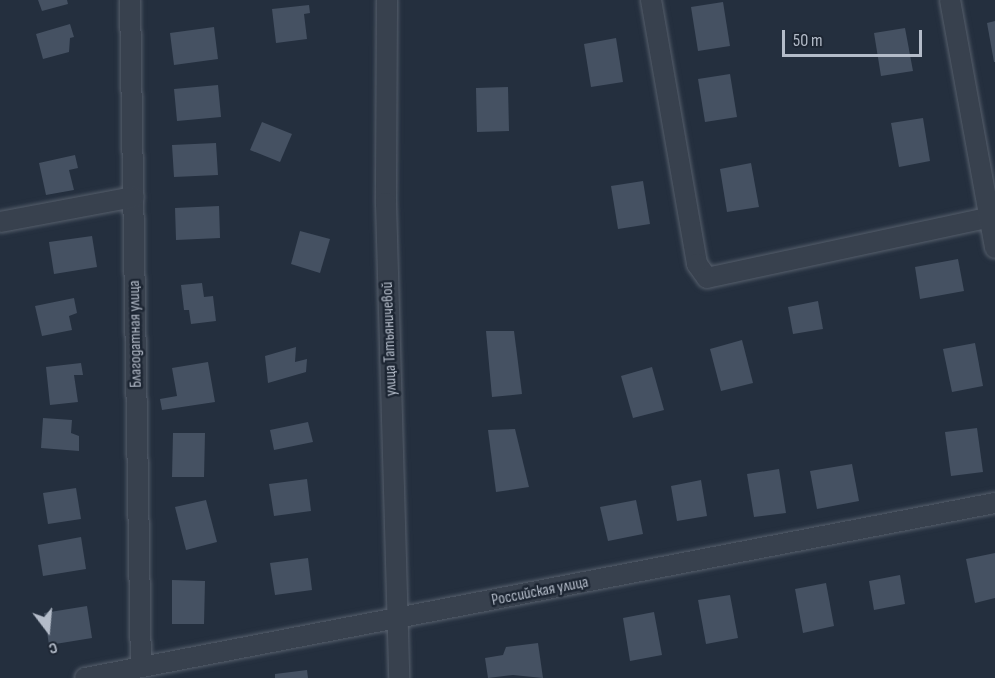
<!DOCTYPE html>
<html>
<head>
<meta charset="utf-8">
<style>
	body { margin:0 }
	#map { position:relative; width:995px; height:678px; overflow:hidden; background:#242f3e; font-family:"Sofia Sans Condensed",sans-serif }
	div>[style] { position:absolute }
	.building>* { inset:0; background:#455162 }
	.roads { filter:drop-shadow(0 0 2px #565f6c) drop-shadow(0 0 2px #565f6c) }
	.minor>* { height:20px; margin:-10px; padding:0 10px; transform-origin:10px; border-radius:10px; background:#38414e }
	span { translate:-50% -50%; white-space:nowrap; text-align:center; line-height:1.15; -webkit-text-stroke:5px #1d2633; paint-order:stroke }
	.street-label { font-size:16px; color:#b4bcc9 }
	.north { position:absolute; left:18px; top:600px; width:60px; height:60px; -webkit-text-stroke:4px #1d2633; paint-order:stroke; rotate:164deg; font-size:16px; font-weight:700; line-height:24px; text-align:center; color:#b4bcc9 }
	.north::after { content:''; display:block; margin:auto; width:21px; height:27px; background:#b4bcc9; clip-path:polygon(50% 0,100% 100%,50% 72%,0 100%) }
	.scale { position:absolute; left:782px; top:30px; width:140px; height:27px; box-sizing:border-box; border:3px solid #b4bcc9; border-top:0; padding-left:8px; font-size:18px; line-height:21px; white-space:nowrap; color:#b4bcc9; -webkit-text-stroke:4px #1d2633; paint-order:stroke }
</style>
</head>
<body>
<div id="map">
	<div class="building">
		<div style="clip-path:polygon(38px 0,67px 0,68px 4px,42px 11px)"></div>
		<div style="clip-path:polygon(723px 2px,730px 46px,698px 51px,691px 7px)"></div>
		<div style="clip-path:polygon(309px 5px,310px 13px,304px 14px,307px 39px,276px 43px,272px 9px)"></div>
		<div style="clip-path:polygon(995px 21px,995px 62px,994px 62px,987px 23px)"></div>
		<div style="clip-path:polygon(70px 24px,74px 37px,70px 38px,69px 52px,43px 59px,36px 34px)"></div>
		<div style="clip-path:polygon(214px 27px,218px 59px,174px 65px,170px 33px)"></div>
		<div style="clip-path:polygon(905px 28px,913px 71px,881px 76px,874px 33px)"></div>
		<div style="clip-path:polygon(616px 38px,623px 82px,591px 87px,584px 44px)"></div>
		<div style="clip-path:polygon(730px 74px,737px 117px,705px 122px,698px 79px)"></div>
		<div style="clip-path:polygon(218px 85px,221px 117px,177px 121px,174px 89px)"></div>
		<div style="clip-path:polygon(508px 87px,509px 131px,477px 132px,476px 88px)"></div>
		<div style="clip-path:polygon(923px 118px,930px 161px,899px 167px,891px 123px)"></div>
		<div style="clip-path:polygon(262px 122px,292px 134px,280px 162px,250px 150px)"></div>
		<div style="clip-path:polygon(216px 143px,218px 175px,174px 177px,172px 145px)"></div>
		<div style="clip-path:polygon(75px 155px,78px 168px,69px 170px,74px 190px,46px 195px,39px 163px)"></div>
		<div style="clip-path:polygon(751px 163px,759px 207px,727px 212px,720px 169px)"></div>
		<div style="clip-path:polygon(643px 181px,650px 224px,618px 229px,611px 186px)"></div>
		<div style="clip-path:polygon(219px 206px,220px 238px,176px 240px,175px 208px)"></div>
		<div style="clip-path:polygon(300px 231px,330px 239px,320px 273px,291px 264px)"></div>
		<div style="clip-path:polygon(92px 236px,97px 267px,54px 274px,49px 242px)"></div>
		<div style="clip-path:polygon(958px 259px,964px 291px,920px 299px,915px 267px)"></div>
		<div style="clip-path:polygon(202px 283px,204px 297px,213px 296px,216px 321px,191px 324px,189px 310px,184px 310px,181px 285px)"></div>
		<div style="clip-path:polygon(74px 298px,77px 313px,69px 316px,72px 330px,42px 336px,35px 306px)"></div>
		<div style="clip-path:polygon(818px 301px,823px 329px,793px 334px,788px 307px)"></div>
		<div style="clip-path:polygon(486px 331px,514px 331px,522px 394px,492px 397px)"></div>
		<div style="clip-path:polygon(742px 340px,753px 383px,721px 391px,710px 349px)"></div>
		<div style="clip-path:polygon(975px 343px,983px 386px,952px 392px,943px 349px)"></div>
		<div style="clip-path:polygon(296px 347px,295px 362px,307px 359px,306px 372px,268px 383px,265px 356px)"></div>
		<div style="clip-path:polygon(208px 362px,215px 402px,162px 410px,160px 399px,177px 396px,172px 368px)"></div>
		<div style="clip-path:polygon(81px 363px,83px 375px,74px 375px,78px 402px,50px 405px,46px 367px)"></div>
		<div style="clip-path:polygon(652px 367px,664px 410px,633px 418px,621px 376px)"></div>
		<div style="clip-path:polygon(43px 418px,72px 420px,71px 433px,79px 436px,79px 451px,41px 448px)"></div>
		<div style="clip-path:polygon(308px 422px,313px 442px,274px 450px,270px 430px)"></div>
		<div style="clip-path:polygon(977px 428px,983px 472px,951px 476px,945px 432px)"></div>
		<div style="clip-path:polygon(515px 429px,529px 487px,496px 492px,488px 430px)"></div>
		<div style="clip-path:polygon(173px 433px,205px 433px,204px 477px,172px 477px)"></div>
		<div style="clip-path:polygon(852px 464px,859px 501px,817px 509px,810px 471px)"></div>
		<div style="clip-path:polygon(779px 469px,786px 513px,754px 517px,747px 474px)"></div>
		<div style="clip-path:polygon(307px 479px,311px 511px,274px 516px,269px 484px)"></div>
		<div style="clip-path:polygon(701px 480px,707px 516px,677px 521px,671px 486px)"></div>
		<div style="clip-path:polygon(76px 488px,81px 519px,48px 524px,43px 493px)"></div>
		<div style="clip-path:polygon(206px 500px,217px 542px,186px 550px,175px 507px)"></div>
		<div style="clip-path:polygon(636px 500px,643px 534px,608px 541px,600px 507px)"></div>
		<div style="clip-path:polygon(81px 537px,86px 569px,43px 576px,38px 545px)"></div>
		<div style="clip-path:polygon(995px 553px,995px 598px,975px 603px,966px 559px)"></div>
		<div style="clip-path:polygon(308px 558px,312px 590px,275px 595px,270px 563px)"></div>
		<div style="clip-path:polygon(900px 575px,905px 604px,874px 610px,869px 581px)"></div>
		<div style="clip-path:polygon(172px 580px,205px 581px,204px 624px,172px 624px)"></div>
		<div style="clip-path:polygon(826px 583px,834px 626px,803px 633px,795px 589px)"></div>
		<div style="clip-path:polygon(730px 595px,738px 638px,706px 644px,698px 600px)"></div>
		<div style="clip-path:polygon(87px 606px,92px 638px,49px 645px,44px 613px)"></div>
		<div style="clip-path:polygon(654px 612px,662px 655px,630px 661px,623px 618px)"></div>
		<div style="clip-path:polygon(538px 643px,543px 678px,513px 675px,488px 678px,485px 658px,503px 655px,506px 647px)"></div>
		<div style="clip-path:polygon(307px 670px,308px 678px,275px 678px,275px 674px)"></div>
	</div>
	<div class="roads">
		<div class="minor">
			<div style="left:130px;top:0;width:667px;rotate:89.06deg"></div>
			<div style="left:387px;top:0;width:203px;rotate:90.3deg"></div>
			<div style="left:386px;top:203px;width:475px;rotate:88.4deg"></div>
			<div style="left:651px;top:0;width:268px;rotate:80.1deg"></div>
			<div style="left:697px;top:264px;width:17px;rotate:54deg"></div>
			<div style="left:707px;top:278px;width:295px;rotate:-12.1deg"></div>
			<div style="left:950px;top:0;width:252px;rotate:79.7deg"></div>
			<div style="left:0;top:222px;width:136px;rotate:-10.6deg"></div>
			<div style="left:85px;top:678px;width:927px;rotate:-10.89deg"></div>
		</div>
	</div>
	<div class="street-label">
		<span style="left:136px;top:334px;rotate:-91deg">Благодатная улица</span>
		<span style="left:390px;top:339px;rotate:-92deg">улица Татьяничевой</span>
		<span style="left:540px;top:592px;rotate:-11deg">Российская улица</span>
	</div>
	<div class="north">С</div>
	<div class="scale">50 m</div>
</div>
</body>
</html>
